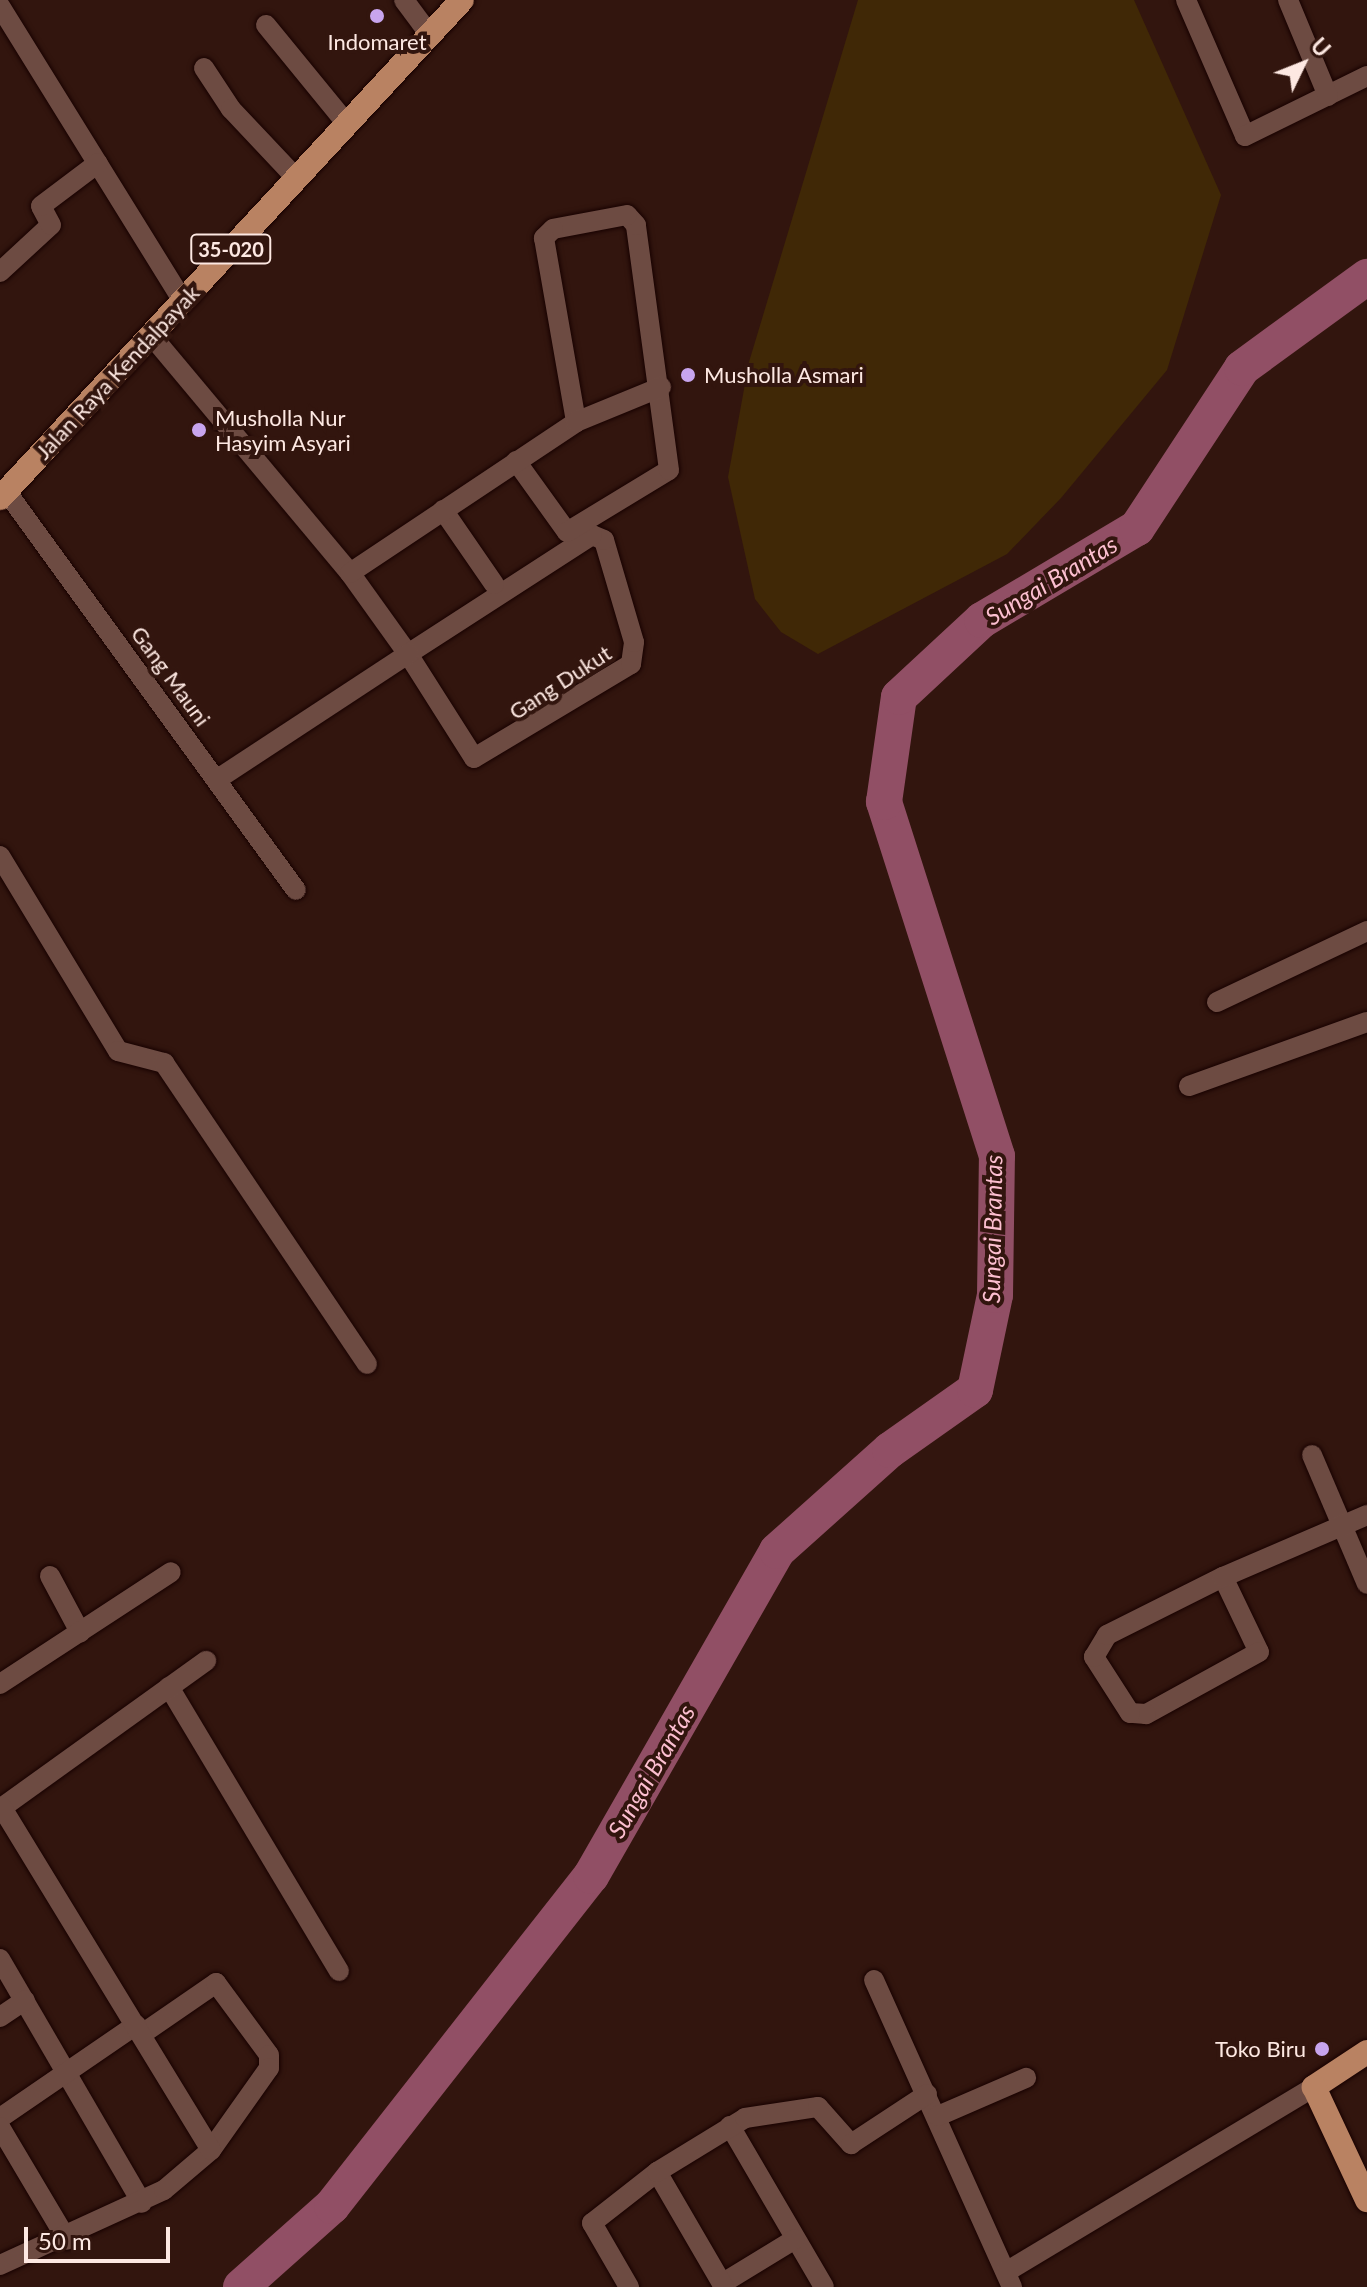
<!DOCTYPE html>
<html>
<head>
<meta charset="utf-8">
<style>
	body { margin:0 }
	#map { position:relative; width:1367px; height:2287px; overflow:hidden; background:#32150e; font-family:Lato,sans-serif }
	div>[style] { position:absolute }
	.green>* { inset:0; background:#402806 }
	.river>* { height:36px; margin:-18px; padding:0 18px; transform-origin:18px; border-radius:18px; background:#914f65 }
	.roads { filter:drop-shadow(0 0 2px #180200) drop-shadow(0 0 2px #180200) }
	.minor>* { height:20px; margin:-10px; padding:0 10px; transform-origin:10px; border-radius:10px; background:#6d4b42 }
	.major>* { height:24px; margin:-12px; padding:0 12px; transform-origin:12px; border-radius:12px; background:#b98262 }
	.dots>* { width:22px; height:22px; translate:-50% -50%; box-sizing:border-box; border:4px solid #32150e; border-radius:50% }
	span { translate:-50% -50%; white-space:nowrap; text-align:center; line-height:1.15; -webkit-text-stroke:8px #32150e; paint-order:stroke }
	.shield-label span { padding:2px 6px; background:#32150e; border:2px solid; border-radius:6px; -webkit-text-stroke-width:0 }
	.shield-label { font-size:20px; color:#fde8e2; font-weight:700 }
	.poi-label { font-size:22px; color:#fde8e2 }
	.left { translate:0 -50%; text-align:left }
	.right { translate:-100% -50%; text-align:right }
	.street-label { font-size:22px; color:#fde8e2 }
	.water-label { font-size:24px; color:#fcbfd0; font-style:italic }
	.north { position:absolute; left:1263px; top:24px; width:80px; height:80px; -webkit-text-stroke:6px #32150e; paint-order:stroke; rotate:47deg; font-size:22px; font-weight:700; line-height:32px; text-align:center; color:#fde8e2 }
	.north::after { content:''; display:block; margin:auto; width:28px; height:36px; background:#fde8e2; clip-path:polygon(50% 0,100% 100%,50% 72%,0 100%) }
	.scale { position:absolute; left:24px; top:2227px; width:146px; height:36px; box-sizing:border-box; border:4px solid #fde8e2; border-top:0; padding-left:10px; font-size:24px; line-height:28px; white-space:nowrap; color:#fde8e2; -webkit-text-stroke:6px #32150e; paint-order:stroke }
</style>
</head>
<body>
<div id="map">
	<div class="green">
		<div style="clip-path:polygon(858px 0,1134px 0,1221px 195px,1167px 370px,1061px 498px,1007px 554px,818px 654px,781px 632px,755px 599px,728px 477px,749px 362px)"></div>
	</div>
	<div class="river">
		<div style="left:241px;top:2287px;width:122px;rotate:-41.7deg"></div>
		<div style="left:332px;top:2206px;width:420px;rotate:-51.9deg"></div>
		<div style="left:591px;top:1876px;width:374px;rotate:-60.2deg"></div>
		<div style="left:777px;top:1551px;width:152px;rotate:-41.8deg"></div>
		<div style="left:890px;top:1450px;width:104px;rotate:-35.2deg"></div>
		<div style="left:975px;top:1390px;width:97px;rotate:-78.1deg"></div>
		<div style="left:995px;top:1295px;width:139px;rotate:-89.2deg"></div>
		<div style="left:997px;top:1156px;width:372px;rotate:-107.7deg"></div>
		<div style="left:884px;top:802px;width:106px;rotate:-81.9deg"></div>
		<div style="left:899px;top:697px;width:113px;rotate:-42.9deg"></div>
		<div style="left:982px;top:620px;width:180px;rotate:-30.7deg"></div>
		<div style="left:1137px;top:528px;width:191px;rotate:-56.7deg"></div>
		<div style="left:1242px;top:368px;width:155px;rotate:-36.1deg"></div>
	</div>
	<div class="roads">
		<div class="minor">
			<div style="left:404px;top:0;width:44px;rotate:53.4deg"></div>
			<div style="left:1186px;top:0;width:148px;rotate:66.5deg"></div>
			<div style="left:1245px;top:136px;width:136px;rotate:-26.2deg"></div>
			<div style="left:1288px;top:0;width:104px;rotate:67.4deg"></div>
			<div style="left:0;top:6px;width:347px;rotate:58.2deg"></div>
			<div style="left:266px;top:25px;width:128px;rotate:50.7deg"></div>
			<div style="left:204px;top:68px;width:49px;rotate:56.6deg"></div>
			<div style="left:231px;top:109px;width:95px;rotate:46.7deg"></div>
			<div style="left:0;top:272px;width:69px;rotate:-42.7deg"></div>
			<div style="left:51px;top:225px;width:21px;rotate:-118deg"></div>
			<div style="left:41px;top:206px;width:71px;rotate:-37deg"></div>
			<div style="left:151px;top:335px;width:310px;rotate:50.1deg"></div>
			<div style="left:350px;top:573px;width:100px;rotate:54.4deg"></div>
			<div style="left:408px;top:654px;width:123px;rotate:57.6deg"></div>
			<div style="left:474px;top:758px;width:183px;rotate:-30.9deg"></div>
			<div style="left:631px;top:664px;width:22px;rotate:-82deg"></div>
			<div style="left:634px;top:642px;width:106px;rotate:-106.4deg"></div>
			<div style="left:604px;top:540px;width:13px;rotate:-157deg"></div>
			<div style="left:592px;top:535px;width:219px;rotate:147.1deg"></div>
			<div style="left:408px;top:654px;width:227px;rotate:146.7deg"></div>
			<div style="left:516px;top:461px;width:87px;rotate:54.3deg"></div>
			<div style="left:567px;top:532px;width:119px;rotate:-31.3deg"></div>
			<div style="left:669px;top:470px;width:247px;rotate:-97.7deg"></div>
			<div style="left:636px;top:225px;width:13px;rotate:-132deg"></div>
			<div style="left:627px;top:215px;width:75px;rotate:169.3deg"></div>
			<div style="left:553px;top:229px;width:13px;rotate:135deg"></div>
			<div style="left:544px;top:238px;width:187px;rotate:80.1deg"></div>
			<div style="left:6px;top:491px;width:493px;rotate:54deg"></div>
			<div style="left:443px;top:510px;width:90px;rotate:55.4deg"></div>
			<div style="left:350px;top:573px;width:272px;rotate:-33.7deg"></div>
			<div style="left:576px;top:422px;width:92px;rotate:-22.4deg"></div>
			<div style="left:0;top:856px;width:228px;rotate:58.8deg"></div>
			<div style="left:118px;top:1051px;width:48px;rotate:14.6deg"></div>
			<div style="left:164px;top:1063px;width:363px;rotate:56deg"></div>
			<div style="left:1217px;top:1002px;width:166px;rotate:-25.3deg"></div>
			<div style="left:1189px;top:1086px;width:189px;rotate:-19.8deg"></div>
			<div style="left:1312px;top:1455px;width:140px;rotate:66.9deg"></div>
			<div style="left:50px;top:1576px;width:64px;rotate:61.8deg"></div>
			<div style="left:1223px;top:1577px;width:83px;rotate:64.4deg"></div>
			<div style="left:1259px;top:1652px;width:129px;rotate:151.2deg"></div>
			<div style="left:1146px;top:1714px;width:16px;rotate:-176deg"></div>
			<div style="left:1130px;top:1713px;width:67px;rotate:-122.7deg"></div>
			<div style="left:1094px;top:1657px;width:26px;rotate:-59deg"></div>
			<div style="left:1107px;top:1635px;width:130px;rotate:-26.6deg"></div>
			<div style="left:1223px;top:1577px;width:157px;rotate:-23.3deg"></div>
			<div style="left:0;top:1684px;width:204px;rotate:-33.2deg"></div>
			<div style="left:169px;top:1687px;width:331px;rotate:59.1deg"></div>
			<div style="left:0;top:1809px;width:254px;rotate:-35.7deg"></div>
			<div style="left:0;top:1959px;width:282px;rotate:59.8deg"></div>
			<div style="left:874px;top:1980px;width:337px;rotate:65.8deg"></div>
			<div style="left:0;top:2017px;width:30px;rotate:-34deg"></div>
			<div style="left:142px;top:2034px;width:90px;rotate:-34.6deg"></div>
			<div style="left:216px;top:1983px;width:89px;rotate:53.6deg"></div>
			<div style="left:269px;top:2055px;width:13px;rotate:90deg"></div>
			<div style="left:269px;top:2068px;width:100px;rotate:125.3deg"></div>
			<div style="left:938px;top:2116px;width:96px;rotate:-23.4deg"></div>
			<div style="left:0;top:2118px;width:165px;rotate:-34.4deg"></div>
			<div style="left:730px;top:2126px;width:186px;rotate:59.7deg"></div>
			<div style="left:0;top:2127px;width:131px;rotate:59.3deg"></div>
			<div style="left:0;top:2265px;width:180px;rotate:-24.6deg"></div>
			<div style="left:164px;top:2190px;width:62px;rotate:-40.4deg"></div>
			<div style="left:211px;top:2150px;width:402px;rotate:-121.4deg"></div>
			<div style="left:1006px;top:2272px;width:359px;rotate:-31deg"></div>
			<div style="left:723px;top:2283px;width:84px;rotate:-31.4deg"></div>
			<div style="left:629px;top:2287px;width:74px;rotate:-120deg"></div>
			<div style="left:592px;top:2223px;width:83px;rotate:-38.1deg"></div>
			<div style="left:724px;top:2287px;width:133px;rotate:-120.2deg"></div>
			<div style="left:657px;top:2172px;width:103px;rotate:-31.5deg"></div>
			<div style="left:745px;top:2118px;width:74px;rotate:-8.6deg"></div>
			<div style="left:818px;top:2107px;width:50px;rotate:48.3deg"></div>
			<div style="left:851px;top:2144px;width:91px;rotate:-33.3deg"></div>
		</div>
		<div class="major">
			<div style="left:0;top:498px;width:679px;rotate:-47.15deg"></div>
			<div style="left:1367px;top:2052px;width:64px;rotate:146.6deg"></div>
			<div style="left:1314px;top:2087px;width:125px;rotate:64.9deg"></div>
		</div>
	</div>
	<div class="dots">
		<div style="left:377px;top:16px;background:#c8a5ee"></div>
		<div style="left:688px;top:375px;background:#c8a5ee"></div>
		<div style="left:199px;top:430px;background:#c8a5ee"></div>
		<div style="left:1322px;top:2049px;background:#c8a5ee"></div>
	</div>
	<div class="shield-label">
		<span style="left:231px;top:249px">35-020</span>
	</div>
	<div class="poi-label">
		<span style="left:377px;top:42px">Indomaret</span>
		<span class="left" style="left:704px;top:375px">Musholla Asmari</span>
		<span class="left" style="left:215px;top:430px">Musholla Nur<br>Hasyim Asyari</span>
		<span class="right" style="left:1306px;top:2049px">Toko Biru</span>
	</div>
	<div class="street-label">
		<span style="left:117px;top:372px;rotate:-47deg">Jalan Raya Kendalpayak</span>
		<span style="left:171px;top:676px;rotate:54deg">Gang Mauni</span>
		<span style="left:560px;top:682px;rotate:-33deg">Gang Dukut</span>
	</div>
	<div class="water-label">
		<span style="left:1051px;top:580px;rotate:-31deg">Sungai Brantas</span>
		<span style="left:992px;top:1229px;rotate:-89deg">Sungai Brantas</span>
		<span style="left:651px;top:1771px;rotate:-60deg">Sungai Brantas</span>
	</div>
	<div class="north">U</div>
	<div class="scale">50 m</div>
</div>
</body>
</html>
